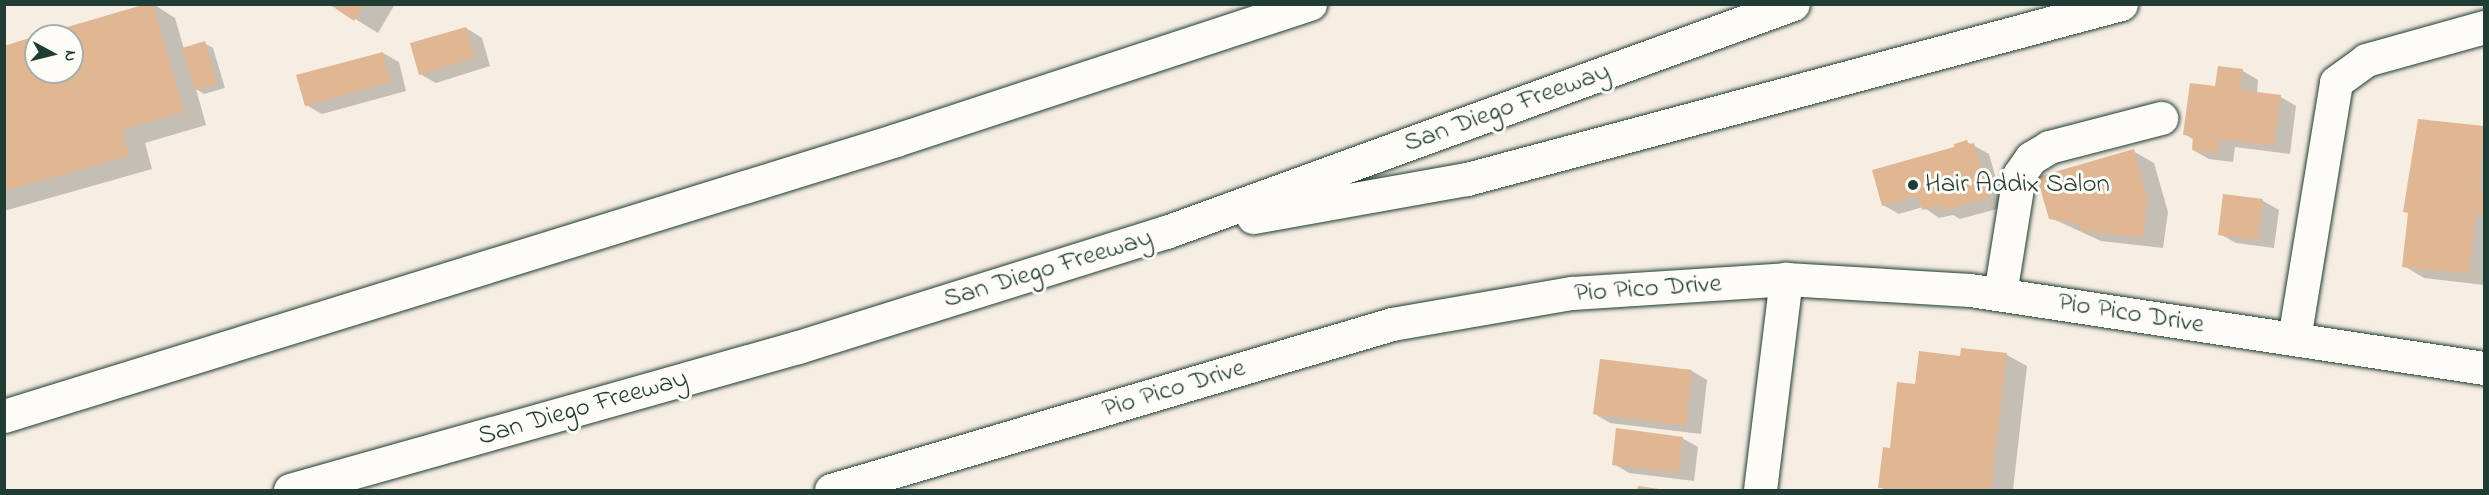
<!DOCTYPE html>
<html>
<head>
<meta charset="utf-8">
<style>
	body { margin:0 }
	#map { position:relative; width:2489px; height:495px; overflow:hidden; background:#f7eee3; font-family:"Indie Flower",sans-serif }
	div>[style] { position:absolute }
	.shadow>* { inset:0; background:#0003 }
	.building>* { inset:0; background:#e1b692 }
	.roads { filter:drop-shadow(0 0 2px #1f3d34) drop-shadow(0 0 2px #1f3d34) }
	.minor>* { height:33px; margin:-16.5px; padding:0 16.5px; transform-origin:16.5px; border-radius:16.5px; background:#fdfcf7 }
	.highway>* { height:33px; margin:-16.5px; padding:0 16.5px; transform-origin:16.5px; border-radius:16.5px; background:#fdfcf7 }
	.dots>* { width:16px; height:16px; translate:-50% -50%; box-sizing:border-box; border:3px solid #fdfcf7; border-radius:50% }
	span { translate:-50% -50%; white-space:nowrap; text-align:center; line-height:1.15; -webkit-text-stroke:6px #fdfcf7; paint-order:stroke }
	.street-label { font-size:27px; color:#1f3d34 }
	.poi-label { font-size:27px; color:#1f3d34 }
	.left { translate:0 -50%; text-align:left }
	.frame { position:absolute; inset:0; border:6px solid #1f3d34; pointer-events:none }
	.north { position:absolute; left:24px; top:24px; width:60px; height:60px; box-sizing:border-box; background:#fdfcf7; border:2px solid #a4b0a9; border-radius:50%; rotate:97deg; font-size:16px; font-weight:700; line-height:24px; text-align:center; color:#1f3d34 }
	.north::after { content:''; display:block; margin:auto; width:21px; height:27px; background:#1f3d34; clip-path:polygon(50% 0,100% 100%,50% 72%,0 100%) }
</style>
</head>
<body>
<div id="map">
	<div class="shadow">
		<div style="clip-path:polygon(153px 4px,175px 18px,184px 49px,204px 43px,213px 48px,225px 88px,204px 94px,196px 89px,206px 125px,145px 143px,152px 169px,4px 211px,4px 47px,36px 38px,36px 72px,72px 72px,72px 36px,43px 36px)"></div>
		<div style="clip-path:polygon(331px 4px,395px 4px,378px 33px)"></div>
		<div style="clip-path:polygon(466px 28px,482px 38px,490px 66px,436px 83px,420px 74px)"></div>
		<div style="clip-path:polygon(383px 53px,399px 62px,406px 91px,322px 114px,306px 105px)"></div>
		<div style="clip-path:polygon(2243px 71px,2258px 80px,2257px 93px,2281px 97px,2296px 106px,2290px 154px,2235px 147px,2233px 162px,2209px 159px,2193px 150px,2194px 140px,2185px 134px,2216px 88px)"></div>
		<div style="clip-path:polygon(2419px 120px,2484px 127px,2484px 285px,2424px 278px,2404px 266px,2409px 214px,2405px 211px)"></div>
		<div style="clip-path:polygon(1967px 142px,1989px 154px,2004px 207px,1960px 219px,1953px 215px,1939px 218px,1923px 207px,1899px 214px,1883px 205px)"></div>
		<div style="clip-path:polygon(2133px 151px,2154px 163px,2168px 212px,2163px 248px,2101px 241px,2051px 218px)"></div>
		<div style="clip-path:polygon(2263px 201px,2279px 210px,2274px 248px,2236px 243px,2220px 234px)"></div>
		<div style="clip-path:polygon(1963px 349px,2007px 355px,2027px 366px,2013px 490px,1885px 490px,1880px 487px,1891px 449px,1916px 385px,1962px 358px)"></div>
		<div style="clip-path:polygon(1692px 371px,1707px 380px,1701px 434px,1610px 423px,1595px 414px)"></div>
		<div style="clip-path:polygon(1682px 438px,1698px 447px,1694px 481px,1629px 473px,1614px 464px)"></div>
	</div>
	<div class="building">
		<div style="clip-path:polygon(146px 4px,153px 4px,184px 112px,122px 130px,129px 156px,4px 191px,4px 46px,36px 36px,36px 72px,72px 72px,72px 36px,40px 35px)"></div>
		<div style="clip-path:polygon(329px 4px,364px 4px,354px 21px)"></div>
		<div style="clip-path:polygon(466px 27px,475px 58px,419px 75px,410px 43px)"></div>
		<div style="clip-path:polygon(205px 41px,217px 84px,195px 90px,182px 48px)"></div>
		<div style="clip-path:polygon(383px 52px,391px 82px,305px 106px,296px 75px)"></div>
		<div style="clip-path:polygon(2218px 66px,2243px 69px,2241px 90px,2281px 95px,2274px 146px,2219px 139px,2218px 154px,2192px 150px,2193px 136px,2183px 135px,2190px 83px,2215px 86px)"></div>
		<div style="clip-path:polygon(2418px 119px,2484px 126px,2479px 189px,2484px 190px,2484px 214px,2476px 213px,2469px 274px,2402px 267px,2408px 213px,2403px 212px)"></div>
		<div style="clip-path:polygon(1967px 140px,1969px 144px,1974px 143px,1989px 198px,1943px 211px,1942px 205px,1922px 210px,1918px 196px,1882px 206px,1872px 170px,1954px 147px,1954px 144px)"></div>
		<div style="clip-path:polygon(2134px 149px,2148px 200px,2143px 238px,2079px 230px,2079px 224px,2049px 219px,2037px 177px)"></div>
		<div style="clip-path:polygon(2223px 194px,2263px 199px,2258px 240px,2218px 235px)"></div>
		<div style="clip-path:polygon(1961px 348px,2007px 353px,1991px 490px,1878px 488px,1883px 447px,1890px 448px,1897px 382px,1915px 384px,1919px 351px,1960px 356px)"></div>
		<div style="clip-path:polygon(1600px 359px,1692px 370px,1686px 426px,1593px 414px)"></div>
		<div style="clip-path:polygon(1616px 428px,1683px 437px,1678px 473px,1612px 465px)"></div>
		<div style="clip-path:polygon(1638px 486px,1660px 489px,1660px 490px,1637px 490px)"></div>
	</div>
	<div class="roads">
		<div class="minor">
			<div style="left:2000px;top:294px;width:121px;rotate:-80.9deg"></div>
			<div style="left:2019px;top:175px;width:21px;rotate:-55deg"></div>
			<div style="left:2031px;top:158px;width:21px;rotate:-31deg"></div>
			<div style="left:2049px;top:147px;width:116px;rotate:-14.5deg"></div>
			<div style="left:2294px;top:339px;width:260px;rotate:-80.7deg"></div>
			<div style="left:2336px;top:82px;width:37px;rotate:-36deg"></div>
			<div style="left:2366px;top:60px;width:123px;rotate:-15.6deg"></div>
			<div style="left:831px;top:490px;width:585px;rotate:-16.48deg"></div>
			<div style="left:1392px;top:324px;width:183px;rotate:-9.8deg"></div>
			<div style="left:1572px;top:293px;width:214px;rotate:-3.7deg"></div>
			<div style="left:1786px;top:279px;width:184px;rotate:3.4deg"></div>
			<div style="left:1970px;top:290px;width:520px;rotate:8.63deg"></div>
			<div style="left:1760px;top:490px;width:213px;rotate:-83deg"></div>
		</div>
		<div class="highway">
			<div style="left:1253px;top:217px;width:217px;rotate:-10.1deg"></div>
			<div style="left:1467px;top:179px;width:677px;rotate:-14.98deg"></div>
			<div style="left:4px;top:416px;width:934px;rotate:-17.19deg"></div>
			<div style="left:896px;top:140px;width:436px;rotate:-18.2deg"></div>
			<div style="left:290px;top:490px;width:528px;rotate:-15.72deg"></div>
			<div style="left:798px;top:347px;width:386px;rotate:-17.4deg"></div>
			<div style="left:1166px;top:232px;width:667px;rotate:-19.98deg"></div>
		</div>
	</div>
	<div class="dots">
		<div style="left:1913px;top:185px;background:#1f3d34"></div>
	</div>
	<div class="street-label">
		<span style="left:1507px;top:108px;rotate:-20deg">San Diego Freeway</span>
		<span style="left:1048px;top:269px;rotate:-17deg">San Diego Freeway</span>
		<span style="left:1648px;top:289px;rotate:-4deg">Pio Pico Drive</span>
		<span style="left:2131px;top:314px;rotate:9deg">Pio Pico Drive</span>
		<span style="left:1174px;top:389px;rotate:-17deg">Pio Pico Drive</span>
		<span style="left:583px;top:408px;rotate:-16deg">San Diego Freeway</span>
	</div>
	<div class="poi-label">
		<span class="left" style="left:1925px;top:185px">Hair Addix Salon</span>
	</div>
	<div class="frame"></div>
	<div class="north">N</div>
</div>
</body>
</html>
